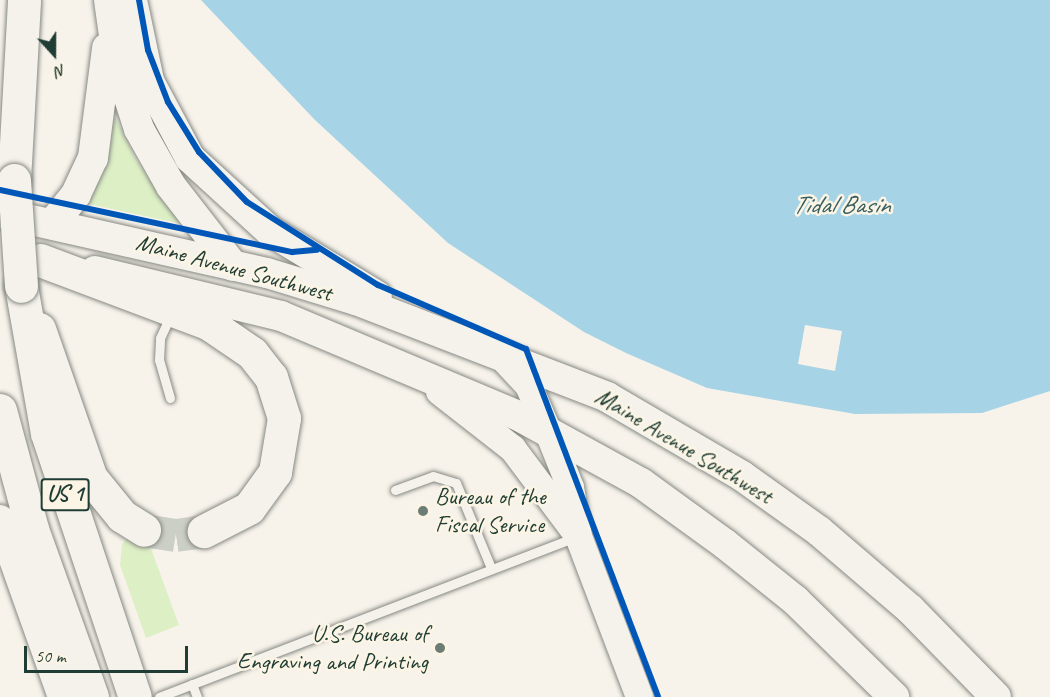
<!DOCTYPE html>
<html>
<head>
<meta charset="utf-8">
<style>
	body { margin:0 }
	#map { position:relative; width:1050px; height:697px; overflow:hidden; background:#f7f3ea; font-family:Caveat,sans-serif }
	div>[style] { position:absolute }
	.green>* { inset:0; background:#ddefc5 }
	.water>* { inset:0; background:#a6d3e6 }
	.pier>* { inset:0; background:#f7f3ea }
	.highway-tunnel>* { height:33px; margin-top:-16.5px; transform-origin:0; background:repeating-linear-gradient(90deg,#cccfc6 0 33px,transparent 0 49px) }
	.roads { filter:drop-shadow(0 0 2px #868984) drop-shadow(0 0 2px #868984) }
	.lane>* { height:9px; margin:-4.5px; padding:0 4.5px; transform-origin:4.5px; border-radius:4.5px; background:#f5f2ec }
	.secondary>* { height:27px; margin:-13.5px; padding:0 13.5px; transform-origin:13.5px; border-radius:13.5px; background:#f5f2ec }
	.primary>* { height:30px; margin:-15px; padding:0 15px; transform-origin:15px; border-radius:15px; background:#f5f2ec }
	.highway>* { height:33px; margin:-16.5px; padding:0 16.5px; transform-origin:16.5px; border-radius:16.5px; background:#f5f2ec }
	.bridges { filter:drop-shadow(0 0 2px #868984) drop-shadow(0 0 2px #868984) }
	.highway-bridge>* { height:33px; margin:-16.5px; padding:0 16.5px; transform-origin:16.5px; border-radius:16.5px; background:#f5f2ec }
	.cycleway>* { height:6px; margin:-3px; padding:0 3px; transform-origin:3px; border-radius:3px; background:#0057b8 }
	.dots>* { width:16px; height:16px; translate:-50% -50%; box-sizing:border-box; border:3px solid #fcf5e5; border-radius:50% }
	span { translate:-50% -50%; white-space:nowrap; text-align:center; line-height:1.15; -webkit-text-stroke:5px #fcf5e5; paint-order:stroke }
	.shield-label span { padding:2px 4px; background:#fcf5e5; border:2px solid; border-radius:4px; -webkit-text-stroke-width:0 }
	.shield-label { font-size:22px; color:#1f3d34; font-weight:700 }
	.street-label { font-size:24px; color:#1f3d34 }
	.poi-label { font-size:24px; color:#1f3d34 }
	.left { translate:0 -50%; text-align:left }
	.right { translate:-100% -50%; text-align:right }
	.water-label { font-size:26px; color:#385f60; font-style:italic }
	.north { position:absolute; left:24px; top:24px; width:60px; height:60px; -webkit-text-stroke:4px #fcf5e5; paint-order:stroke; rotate:159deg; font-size:16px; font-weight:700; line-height:24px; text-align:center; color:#1f3d34 }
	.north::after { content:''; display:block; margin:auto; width:21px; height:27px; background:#1f3d34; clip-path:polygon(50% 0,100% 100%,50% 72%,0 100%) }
	.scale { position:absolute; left:24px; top:646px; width:164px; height:27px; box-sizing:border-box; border:3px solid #1f3d34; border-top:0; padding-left:8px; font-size:18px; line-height:21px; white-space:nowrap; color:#1f3d34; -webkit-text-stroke:4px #fcf5e5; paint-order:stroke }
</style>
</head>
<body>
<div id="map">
	<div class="green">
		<div style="clip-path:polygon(115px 117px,138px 163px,182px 224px,84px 203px)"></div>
		<div style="clip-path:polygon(128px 537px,150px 546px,179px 625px,146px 638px,120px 565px,122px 544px)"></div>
	</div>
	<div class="water">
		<div style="clip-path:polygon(201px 0,1050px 0,1050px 391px,982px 413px,855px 414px,707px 388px,626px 353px,584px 332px,448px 243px,315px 120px)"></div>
	</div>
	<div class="pier">
		<div style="clip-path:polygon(805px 325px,842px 331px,835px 371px,798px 364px)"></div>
	</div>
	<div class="highway-tunnel">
		<div style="left:144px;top:530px;width:32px;rotate:9deg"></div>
		<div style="left:176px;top:535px;width:28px;rotate:-8deg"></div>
	</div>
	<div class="roads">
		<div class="lane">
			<div style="left:170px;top:398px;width:40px;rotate:-106deg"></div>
			<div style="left:159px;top:360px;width:22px;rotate:-87deg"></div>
			<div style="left:160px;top:338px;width:26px;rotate:-65deg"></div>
			<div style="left:395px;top:490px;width:40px;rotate:-20.2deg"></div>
			<div style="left:433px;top:476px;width:24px;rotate:17deg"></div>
			<div style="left:456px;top:483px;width:92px;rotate:67.6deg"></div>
			<div style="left:192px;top:684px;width:14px;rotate:69deg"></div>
			<div style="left:159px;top:697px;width:447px;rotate:-21deg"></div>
		</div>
		<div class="secondary">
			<div style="left:500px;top:355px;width:41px;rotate:47deg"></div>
			<div style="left:528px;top:385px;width:51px;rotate:66.9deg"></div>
			<div style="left:548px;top:432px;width:59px;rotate:68.2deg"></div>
			<div style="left:570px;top:487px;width:50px;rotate:80.7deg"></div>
			<div style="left:578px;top:536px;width:172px;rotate:69.2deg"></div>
			<div style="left:439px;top:391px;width:93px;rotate:38deg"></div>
			<div style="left:512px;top:448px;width:105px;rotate:53.1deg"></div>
		</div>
		<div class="primary">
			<div style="left:109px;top:0;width:65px;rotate:82deg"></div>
			<div style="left:118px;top:64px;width:68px;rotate:72.1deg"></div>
			<div style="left:139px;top:129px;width:65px;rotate:60.7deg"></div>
			<div style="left:171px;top:186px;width:101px;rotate:52.2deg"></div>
			<div style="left:132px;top:0;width:83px;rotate:78.1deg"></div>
			<div style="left:149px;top:81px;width:87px;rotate:62deg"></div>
			<div style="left:190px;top:158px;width:108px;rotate:42.4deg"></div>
			<div style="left:270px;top:231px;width:125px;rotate:31.3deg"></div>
			<div style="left:0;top:213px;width:274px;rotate:12.7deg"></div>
			<div style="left:267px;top:273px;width:93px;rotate:16.9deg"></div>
			<div style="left:356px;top:300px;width:269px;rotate:21.1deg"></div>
			<div style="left:607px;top:397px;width:156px;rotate:30.3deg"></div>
			<div style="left:742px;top:476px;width:95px;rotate:35.5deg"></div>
			<div style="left:819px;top:531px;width:120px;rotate:40.6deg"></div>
			<div style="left:910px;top:609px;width:123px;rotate:45.7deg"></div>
			<div style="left:52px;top:224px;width:38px;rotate:-51deg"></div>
			<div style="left:76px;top:194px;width:40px;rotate:-65deg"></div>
			<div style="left:93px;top:158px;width:111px;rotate:-82.7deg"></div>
			<div style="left:95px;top:271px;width:191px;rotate:13.6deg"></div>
			<div style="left:281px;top:316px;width:258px;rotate:22.8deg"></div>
			<div style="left:519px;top:416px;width:139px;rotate:28.8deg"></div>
			<div style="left:641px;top:483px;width:104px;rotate:36deg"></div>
			<div style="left:725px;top:544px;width:90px;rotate:38.7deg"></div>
			<div style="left:795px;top:600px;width:139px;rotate:44.4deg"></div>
			<div style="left:0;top:520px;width:188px;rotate:70.4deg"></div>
		</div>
		<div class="highway">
			<div style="left:14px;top:180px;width:180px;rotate:-86.8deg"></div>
			<div style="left:40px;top:260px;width:179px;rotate:20.6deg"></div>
			<div style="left:208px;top:323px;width:53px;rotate:34.3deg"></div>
			<div style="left:252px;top:353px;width:31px;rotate:52deg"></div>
			<div style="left:271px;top:377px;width:43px;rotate:72.4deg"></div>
			<div style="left:284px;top:418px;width:55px;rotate:99.5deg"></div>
			<div style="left:275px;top:472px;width:44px;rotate:125.8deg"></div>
			<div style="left:249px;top:508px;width:51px;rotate:152.9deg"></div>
			<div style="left:21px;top:286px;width:149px;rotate:80deg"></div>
			<div style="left:47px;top:433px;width:278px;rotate:71.6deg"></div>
			<div style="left:39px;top:329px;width:158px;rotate:70.8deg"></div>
			<div style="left:91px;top:478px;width:49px;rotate:50.8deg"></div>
			<div style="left:122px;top:516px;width:26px;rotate:32deg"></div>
			<div style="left:0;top:410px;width:123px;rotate:74.9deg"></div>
			<div style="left:32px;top:529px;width:178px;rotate:70.3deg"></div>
		</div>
	</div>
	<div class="bridges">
		<div class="highway-bridge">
			<div style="left:14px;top:180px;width:106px;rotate:86.2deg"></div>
		</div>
	</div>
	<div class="cycleway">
		<div style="left:139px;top:0;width:51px;rotate:79.8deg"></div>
		<div style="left:148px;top:50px;width:56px;rotate:69deg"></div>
		<div style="left:168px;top:102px;width:59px;rotate:58.2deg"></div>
		<div style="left:199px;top:152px;width:69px;rotate:46.2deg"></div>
		<div style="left:247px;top:202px;width:155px;rotate:32.4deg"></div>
		<div style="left:378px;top:285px;width:161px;rotate:23.4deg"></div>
		<div style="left:526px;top:349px;width:372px;rotate:69.2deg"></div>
		<div style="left:0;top:190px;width:299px;rotate:12deg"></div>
		<div style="left:292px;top:252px;width:25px;rotate:-5deg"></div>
	</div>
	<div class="dots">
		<div style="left:423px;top:511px;background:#6b7d74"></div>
		<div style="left:440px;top:648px;background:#6b7d74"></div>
	</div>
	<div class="shield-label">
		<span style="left:65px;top:495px">US 1</span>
	</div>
	<div class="street-label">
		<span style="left:234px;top:268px;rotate:15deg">Maine Avenue Southwest</span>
		<span style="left:684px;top:446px;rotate:31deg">Maine Avenue Southwest</span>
	</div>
	<div class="poi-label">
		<span class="left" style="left:435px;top:511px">Bureau of the<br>Fiscal Service</span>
		<span class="right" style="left:428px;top:648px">U.S. Bureau of<br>Engraving and Printing</span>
	</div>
	<div class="water-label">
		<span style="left:841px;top:205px">Tidal Basin</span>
	</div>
	<div class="north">N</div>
	<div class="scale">50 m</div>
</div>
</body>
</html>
